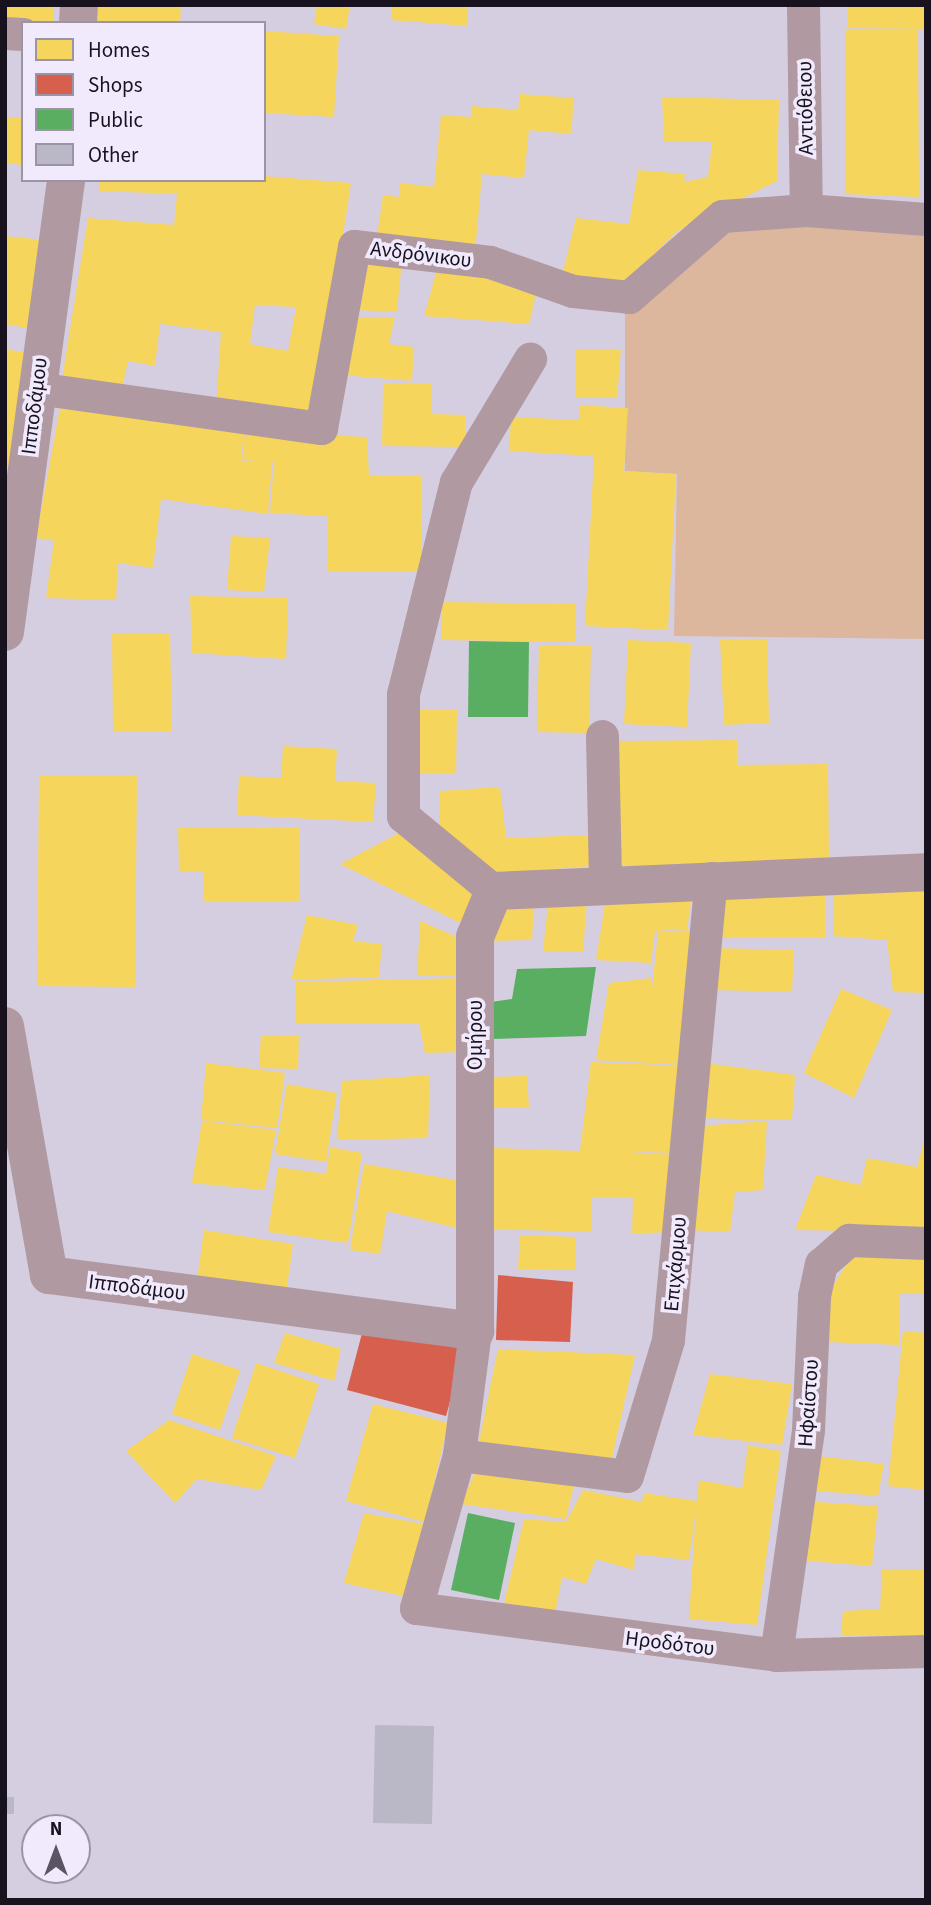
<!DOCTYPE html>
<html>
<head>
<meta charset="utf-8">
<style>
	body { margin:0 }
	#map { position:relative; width:931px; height:1905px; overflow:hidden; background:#d5cee1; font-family:"Source Sans 3",sans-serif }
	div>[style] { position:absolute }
	.green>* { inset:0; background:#dcb69d }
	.homes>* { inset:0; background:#f6d55c }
	.shops>* { inset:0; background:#d6604d }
	.public>* { inset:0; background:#5aae61 }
	.building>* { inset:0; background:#bab7c6 }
	.pedestrian>* { height:33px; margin:-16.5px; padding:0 16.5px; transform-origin:16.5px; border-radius:16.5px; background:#b199a2 }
	.minor>* { height:38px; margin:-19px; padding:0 19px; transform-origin:19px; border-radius:19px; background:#b199a2 }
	span { translate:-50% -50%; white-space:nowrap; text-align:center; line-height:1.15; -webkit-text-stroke:7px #f1eafd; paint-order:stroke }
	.street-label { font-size:21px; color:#18121f }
	.frame { position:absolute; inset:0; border:7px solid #18121f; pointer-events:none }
	.legend { position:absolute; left:21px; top:21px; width:245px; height:161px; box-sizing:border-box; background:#f1eafd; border:2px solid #9a94a4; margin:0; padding:9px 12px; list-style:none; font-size:21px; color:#18121f }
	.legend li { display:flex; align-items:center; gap:14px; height:35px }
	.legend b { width:35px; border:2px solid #9a94a4 }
	.north { position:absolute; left:21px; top:1814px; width:70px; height:70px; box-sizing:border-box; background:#f1eafd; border:2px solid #9a94a4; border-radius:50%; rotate:0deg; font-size:19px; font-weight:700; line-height:28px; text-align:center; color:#18121f }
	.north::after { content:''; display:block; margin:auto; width:24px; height:32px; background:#5a5463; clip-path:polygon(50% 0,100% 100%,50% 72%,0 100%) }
</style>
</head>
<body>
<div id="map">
	<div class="green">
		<div style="clip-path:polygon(823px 225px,926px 231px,926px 639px,674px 636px,677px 474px,625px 471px,625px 307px,721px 228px)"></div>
	</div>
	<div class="homes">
		<div style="clip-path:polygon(5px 5px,54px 5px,53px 23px,5px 22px)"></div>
		<div style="clip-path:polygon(88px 5px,181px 5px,180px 23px,88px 23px)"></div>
		<div style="clip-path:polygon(317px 5px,350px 5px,346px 29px,314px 24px)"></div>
		<div style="clip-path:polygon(392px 5px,468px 5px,467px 26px,391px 20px)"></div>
		<div style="clip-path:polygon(847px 5px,926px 5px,926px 29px,847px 28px)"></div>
		<div style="clip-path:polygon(845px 30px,918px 30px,919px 197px,845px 194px)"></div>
		<div style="clip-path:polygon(264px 31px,339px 36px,334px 117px,264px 113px)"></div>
		<div style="clip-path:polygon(520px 94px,574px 98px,571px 134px,529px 130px,524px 178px,482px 174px,475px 253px,376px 243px,383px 195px,399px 197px,400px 183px,434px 187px,441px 115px,471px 117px,472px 106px,518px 110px)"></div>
		<div style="clip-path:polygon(662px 97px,779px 100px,777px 181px,679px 230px,620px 286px,561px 280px,576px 218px,629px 224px,638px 170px,685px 174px,684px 182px,708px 177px,712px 142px,664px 142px)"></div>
		<div style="clip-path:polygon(5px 117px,23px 118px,23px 165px,5px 163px)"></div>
		<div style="clip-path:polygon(evenodd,264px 176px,351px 183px,315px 416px,216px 406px,221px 332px,160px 324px,155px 366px,128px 361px,122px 388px,62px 379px,88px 218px,174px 225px,177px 194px,99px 191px,100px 180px,264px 180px,264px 176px,255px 305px,296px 307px,288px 351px,250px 344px,255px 305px)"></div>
		<div style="clip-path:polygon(5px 236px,44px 240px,27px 328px,5px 324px)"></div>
		<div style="clip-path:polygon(360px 257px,402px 259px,397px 312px,356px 310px)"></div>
		<div style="clip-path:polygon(439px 262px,538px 285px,529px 324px,424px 316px)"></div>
		<div style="clip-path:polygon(356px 317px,395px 317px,389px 344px,414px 347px,412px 381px,342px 375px)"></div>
		<div style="clip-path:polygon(5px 349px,27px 353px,5px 552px)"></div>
		<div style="clip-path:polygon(576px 349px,621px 349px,617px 398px,576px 398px)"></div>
		<div style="clip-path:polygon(383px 383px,432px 383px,432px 414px,466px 415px,465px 447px,382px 446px)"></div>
		<div style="clip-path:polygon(580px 405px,628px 408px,624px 471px,676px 474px,668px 630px,585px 626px,594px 456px,509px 451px,511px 417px,579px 420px)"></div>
		<div style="clip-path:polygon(60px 408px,244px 430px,241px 461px,272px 462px,268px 514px,161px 499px,153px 568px,118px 563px,116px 600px,46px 598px,54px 540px,36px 538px)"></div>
		<div style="clip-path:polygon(245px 432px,367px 437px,369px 476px,421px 476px,422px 572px,328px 572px,327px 516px,270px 513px,274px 462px,242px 460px)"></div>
		<div style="clip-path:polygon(231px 536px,270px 538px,264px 592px,227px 590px)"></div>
		<div style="clip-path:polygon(190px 596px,288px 598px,286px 659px,192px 653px)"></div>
		<div style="clip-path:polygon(442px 602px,576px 604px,575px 642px,441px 640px)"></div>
		<div style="clip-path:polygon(112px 633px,170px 633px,172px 731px,113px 732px)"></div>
		<div style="clip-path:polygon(720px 639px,767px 639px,769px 723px,724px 725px)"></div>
		<div style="clip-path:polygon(628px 640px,691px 643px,687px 727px,624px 724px)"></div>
		<div style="clip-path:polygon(539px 645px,591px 646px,589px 733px,537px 732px)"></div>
		<div style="clip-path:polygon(419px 710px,457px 710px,456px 773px,419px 773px)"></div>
		<div style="clip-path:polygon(737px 740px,737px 765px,828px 764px,829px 864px,619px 866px,617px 741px)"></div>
		<div style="clip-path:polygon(283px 746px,337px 749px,335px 781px,376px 783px,373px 822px,237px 815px,239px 776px,281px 778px)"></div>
		<div style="clip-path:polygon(39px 775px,137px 776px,135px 987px,37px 986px)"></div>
		<div style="clip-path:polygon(500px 787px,506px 838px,589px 835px,590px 866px,491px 874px,439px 840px,440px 791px)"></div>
		<div style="clip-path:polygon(178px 827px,299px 828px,299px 901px,203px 901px,203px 872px,179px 872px)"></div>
		<div style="clip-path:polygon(409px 828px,483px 893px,471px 928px,340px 864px)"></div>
		<div style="clip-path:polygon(833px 882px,926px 882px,926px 993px,893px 992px,887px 940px,833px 936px)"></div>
		<div style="clip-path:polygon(825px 884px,825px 937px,716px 937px,715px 885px)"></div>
		<div style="clip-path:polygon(693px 890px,687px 929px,655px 931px,651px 963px,596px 960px,607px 891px)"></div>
		<div style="clip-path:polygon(587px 901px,583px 951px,543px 951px,548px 904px)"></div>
		<div style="clip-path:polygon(534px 903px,532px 940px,491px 941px,491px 905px)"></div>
		<div style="clip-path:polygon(307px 915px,358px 925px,353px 941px,382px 944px,379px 977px,291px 980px)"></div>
		<div style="clip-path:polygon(420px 921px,459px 938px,460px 975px,417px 976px)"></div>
		<div style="clip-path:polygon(692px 930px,684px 1065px,596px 1060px,609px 983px,651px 978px,651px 998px,658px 932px)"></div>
		<div style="clip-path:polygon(714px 948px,794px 950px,792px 992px,713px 990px)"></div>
		<div style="clip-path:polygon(461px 978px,463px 1052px,425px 1053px,419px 1023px,295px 1023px,295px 982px)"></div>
		<div style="clip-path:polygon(841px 989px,892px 1010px,854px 1098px,804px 1073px)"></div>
		<div style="clip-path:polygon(261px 1035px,299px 1036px,298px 1069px,259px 1068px)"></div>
		<div style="clip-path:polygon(591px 1062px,684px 1066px,675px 1153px,615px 1151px,674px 1155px,667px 1232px,632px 1234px,633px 1197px,592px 1197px,592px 1232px,494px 1229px,492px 1148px,580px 1151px)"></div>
		<div style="clip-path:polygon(206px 1063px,285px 1073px,277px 1128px,201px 1120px)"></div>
		<div style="clip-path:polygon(705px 1063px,795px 1075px,792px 1120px,699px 1118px)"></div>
		<div style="clip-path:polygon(430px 1075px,428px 1138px,337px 1140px,342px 1081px)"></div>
		<div style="clip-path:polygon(527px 1076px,529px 1107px,491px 1107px,490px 1077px)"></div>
		<div style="clip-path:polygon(287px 1084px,337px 1093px,326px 1162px,275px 1154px)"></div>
		<div style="clip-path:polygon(202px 1121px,276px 1130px,265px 1190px,192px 1183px)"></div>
		<div style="clip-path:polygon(767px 1121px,763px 1190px,735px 1192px,730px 1232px,687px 1230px,697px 1126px)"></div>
		<div style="clip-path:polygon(925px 1136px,926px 1232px,795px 1230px,816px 1175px,861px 1185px,867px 1158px,917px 1167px)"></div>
		<div style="clip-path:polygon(330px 1147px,362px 1153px,348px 1243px,268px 1232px,278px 1167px,326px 1174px)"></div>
		<div style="clip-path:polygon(364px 1164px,467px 1182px,465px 1230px,387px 1211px,380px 1254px,350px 1250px)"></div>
		<div style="clip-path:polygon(204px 1230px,293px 1244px,285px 1301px,196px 1287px)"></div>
		<div style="clip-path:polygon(520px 1235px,576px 1237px,576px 1270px,518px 1269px)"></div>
		<div style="clip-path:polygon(851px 1257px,926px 1258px,926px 1294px,900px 1294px,899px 1345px,827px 1342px,830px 1291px)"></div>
		<div style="clip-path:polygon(903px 1331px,926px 1333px,926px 1490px,888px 1486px)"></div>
		<div style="clip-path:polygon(285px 1333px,341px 1349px,334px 1381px,274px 1363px)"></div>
		<div style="clip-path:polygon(498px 1349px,635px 1355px,611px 1462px,478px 1447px)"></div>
		<div style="clip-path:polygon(192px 1354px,240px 1370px,220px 1430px,172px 1414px)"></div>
		<div style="clip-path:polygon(256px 1363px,319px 1384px,295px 1458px,232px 1438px)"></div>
		<div style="clip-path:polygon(710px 1374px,792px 1384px,782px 1445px,693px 1435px)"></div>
		<div style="clip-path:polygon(373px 1404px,448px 1423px,425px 1522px,346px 1501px)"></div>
		<div style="clip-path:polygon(169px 1420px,276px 1456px,261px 1490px,197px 1479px,175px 1503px,126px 1451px)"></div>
		<div style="clip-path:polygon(748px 1445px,781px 1451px,757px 1625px,689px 1619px,696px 1508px,689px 1560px,635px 1554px,634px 1570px,596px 1559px,586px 1584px,562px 1577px,553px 1623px,502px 1613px,524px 1519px,566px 1522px,583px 1490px,642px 1502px,644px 1493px,697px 1501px,699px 1480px,742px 1488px)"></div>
		<div style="clip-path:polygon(810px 1455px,884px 1464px,878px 1496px,806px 1490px)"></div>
		<div style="clip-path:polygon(478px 1466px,576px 1476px,566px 1519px,461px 1504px)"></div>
		<div style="clip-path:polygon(802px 1501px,878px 1506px,872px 1566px,796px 1560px)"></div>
		<div style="clip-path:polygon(364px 1513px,424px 1524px,403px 1596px,344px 1583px)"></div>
		<div style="clip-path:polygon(882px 1570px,926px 1570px,926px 1635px,841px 1635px,843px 1611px,880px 1609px)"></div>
	</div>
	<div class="shops">
		<div style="clip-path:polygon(498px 1275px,573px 1282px,570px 1342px,496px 1340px)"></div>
		<div style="clip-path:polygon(365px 1322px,465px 1349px,446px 1416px,347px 1390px)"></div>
	</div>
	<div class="public">
		<div style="clip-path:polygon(469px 641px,529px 642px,528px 717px,468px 717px)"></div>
		<div style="clip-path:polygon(596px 967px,586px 1036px,491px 1039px,491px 1002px,512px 999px,517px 969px)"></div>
		<div style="clip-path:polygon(468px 1513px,515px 1523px,499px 1600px,451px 1590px)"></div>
	</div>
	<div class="building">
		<div style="clip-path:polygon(375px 1725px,434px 1726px,432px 1824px,373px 1823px)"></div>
		<div style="clip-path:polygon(5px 1797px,14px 1797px,14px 1814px,5px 1814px)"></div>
	</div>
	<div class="pedestrian">
		<div style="left:803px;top:5px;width:205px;rotate:89.2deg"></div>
		<div style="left:5px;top:33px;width:18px;rotate:3deg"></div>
		<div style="left:36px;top:388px;width:288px;rotate:8deg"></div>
		<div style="left:321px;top:428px;width:185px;rotate:-79.7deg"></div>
		<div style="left:354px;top:246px;width:137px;rotate:6.7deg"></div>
		<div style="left:490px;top:262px;width:88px;rotate:19.3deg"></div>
		<div style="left:573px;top:291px;width:56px;rotate:6.1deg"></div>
		<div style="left:629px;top:297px;width:123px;rotate:-41.1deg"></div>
		<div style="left:722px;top:216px;width:84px;rotate:-4.1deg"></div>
		<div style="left:806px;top:210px;width:120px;rotate:4.3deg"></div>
		<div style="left:602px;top:736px;width:148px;rotate:88.8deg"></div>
		<div style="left:494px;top:891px;width:118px;rotate:-140.5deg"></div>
		<div style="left:403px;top:816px;width:122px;rotate:-90deg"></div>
		<div style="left:403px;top:694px;width:219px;rotate:-76deg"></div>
		<div style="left:456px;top:482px;width:144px;rotate:-59deg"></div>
		<div style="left:475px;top:1331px;width:125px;rotate:97.4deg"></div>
		<div style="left:459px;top:1455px;width:159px;rotate:105.7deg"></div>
		<div style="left:416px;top:1608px;width:363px;rotate:7.4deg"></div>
		<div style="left:776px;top:1655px;width:150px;rotate:-1.5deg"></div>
		<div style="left:459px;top:1455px;width:169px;rotate:7.1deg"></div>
		<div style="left:627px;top:1476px;width:142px;rotate:-73.2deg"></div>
		<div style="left:668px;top:1340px;width:464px;rotate:-84.7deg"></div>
		<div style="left:776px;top:1655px;width:227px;rotate:-81.9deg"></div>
		<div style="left:808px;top:1430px;width:134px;rotate:-87.4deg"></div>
		<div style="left:814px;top:1296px;width:33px;rotate:-78deg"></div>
		<div style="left:821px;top:1264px;width:37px;rotate:-41deg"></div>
		<div style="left:849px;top:1240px;width:77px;rotate:2.2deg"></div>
	</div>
	<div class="minor">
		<div style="left:78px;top:23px;width:18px;rotate:-87deg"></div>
		<div style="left:5px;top:632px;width:456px;rotate:-82.3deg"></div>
		<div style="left:5px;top:1026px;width:253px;rotate:80deg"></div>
		<div style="left:49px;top:1275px;width:430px;rotate:7.5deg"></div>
		<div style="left:475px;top:1331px;width:394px;rotate:-90deg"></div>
		<div style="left:475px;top:937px;width:50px;rotate:-67.6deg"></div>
		<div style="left:494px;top:891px;width:432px;rotate:-2.5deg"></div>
	</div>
	<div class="street-label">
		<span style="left:805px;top:108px;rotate:-91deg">Αντιόθειου</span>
		<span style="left:421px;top:254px;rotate:7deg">Ανδρόνικου</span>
		<span style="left:34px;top:406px;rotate:-83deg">Ιπποδάμου</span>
		<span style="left:475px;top:1035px;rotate:-90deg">Ομήρου</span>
		<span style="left:675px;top:1264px;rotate:-85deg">Επιχάρμου</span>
		<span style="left:137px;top:1287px;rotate:7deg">Ιπποδάμου</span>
		<span style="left:808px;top:1403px;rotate:-86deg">Ηφαίστου</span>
		<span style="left:670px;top:1643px;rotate:7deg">Ηροδότου</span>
	</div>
	<div class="frame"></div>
	<ul class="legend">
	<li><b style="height:19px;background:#f6d55c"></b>Homes</li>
	<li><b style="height:19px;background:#d6604d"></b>Shops</li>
	<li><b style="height:19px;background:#5aae61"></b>Public</li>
	<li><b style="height:19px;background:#bab7c6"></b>Other</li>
	</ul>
	<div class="north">N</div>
</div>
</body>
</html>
